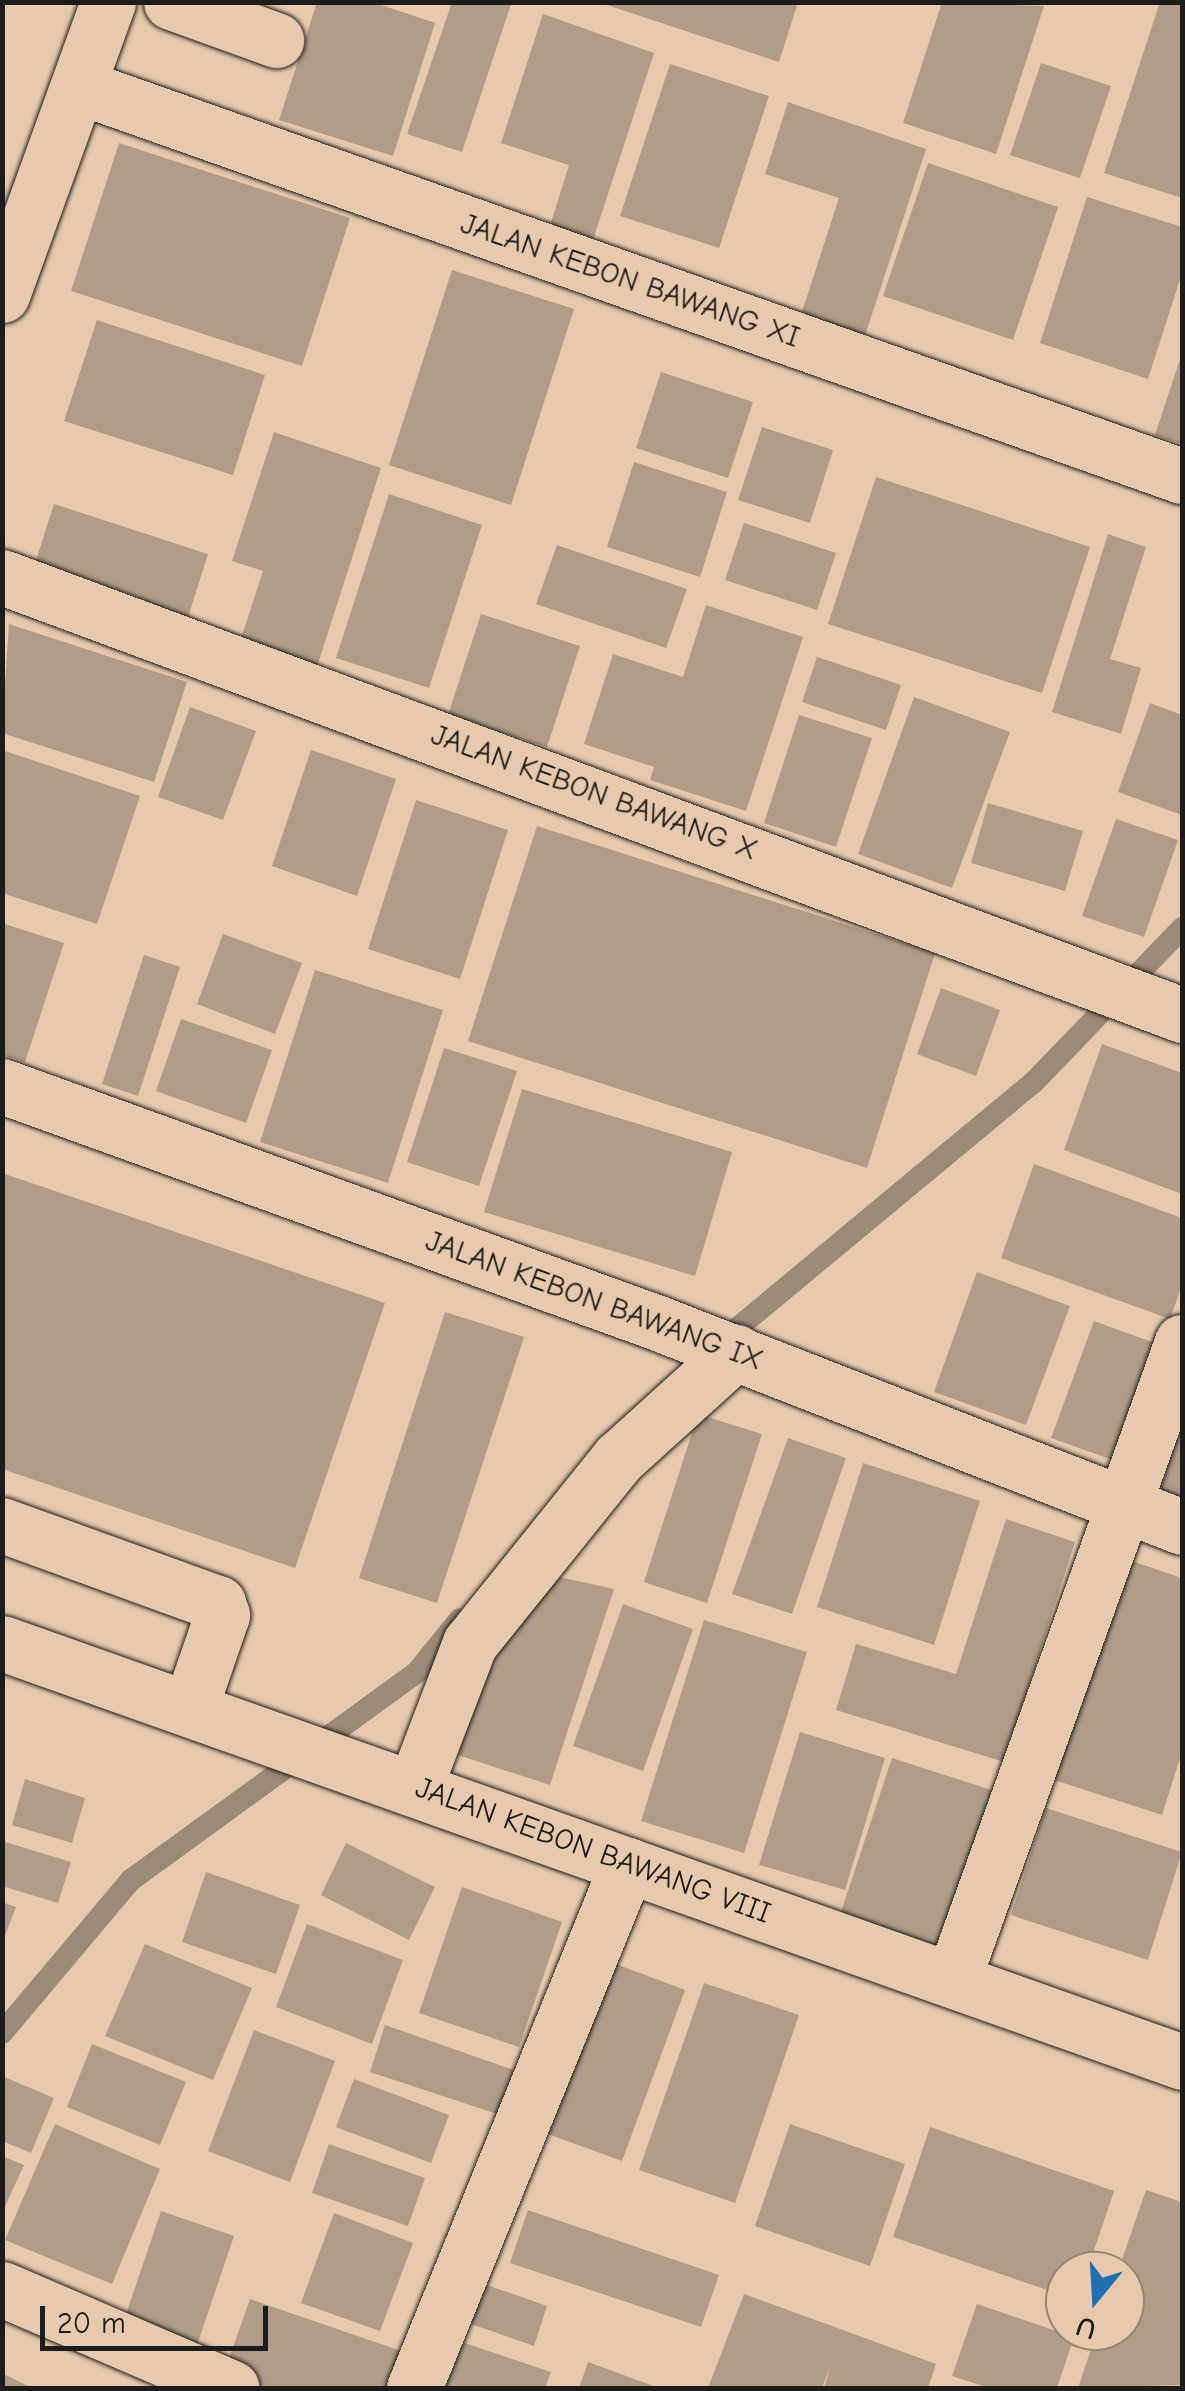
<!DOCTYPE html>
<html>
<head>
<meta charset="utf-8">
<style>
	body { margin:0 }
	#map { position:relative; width:1185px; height:2391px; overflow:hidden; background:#e7caae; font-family:"Comic Neue",sans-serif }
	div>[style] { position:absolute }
	.stream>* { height:22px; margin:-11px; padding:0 11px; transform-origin:11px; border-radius:11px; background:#9c8a78 }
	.building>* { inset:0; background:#b19c88 }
	.roads { filter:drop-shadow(0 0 2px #1c1c1c) drop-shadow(0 0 2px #1c1c1c) }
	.minor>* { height:55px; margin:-27.5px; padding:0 27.5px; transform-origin:27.5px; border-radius:27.5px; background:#e7caae }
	span { translate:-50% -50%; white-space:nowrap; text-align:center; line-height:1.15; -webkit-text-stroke:8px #e7caae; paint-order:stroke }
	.street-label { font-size:30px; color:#1c1c1c }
	.frame { position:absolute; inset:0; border:5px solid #1c1c1c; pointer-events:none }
	.north { position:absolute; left:1045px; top:2251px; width:100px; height:100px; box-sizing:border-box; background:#e7caae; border:2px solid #968474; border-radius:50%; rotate:198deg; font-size:28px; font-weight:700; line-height:40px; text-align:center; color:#1c1c1c }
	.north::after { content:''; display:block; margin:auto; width:35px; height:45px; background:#1f6fb2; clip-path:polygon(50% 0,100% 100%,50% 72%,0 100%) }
	.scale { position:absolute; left:40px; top:2306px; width:228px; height:45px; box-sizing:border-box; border:5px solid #1c1c1c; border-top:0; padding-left:12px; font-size:30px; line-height:35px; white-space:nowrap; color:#1c1c1c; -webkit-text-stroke:8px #e7caae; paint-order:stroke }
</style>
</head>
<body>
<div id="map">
	<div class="stream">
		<div style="left:717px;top:1345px;width:410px;rotate:-39.7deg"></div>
		<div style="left:1033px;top:1083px;width:215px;rotate:-46.1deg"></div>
		<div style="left:2px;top:2033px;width:200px;rotate:-49.9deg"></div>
		<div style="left:131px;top:1880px;width:354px;rotate:-36deg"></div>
		<div style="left:417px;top:1672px;width:68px;rotate:-50.9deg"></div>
	</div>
	<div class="building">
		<div style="clip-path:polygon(317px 2px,372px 2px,435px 23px,393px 156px,279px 120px)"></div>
		<div style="clip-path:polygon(452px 2px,511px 4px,462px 152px,407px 134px)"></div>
		<div style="clip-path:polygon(598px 2px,798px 2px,779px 62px)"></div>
		<div style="clip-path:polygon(942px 2px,1044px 6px,996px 154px,903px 123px)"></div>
		<div style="clip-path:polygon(1160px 2px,1182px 2px,1182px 198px,1104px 173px)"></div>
		<div style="clip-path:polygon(543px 14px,654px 53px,593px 240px,550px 226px,569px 165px,501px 143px)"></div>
		<div style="clip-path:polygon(1041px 63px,1111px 86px,1080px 178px,1010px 155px)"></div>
		<div style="clip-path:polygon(670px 64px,769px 96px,719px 248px,620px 216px)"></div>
		<div style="clip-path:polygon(788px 102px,926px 149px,862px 345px,798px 324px,839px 198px,765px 174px)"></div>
		<div style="clip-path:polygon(119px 143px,350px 218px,302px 366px,71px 291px)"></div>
		<div style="clip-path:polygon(928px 163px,1058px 207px,1013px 340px,883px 296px)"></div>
		<div style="clip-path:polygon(1087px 197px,1182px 227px,1182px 273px,1148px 379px,1040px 343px)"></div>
		<div style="clip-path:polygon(452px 270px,574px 309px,511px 505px,389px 465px)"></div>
		<div style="clip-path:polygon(97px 320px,265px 375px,233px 475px,64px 421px)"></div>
		<div style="clip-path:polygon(1182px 353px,1182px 444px,1155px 435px)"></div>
		<div style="clip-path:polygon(661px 372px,753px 402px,728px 478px,636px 448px)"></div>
		<div style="clip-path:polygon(762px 427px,833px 450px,810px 523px,738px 500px)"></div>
		<div style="clip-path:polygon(274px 432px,381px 468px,314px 676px,237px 651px,263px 571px,232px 561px)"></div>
		<div style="clip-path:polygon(634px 462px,727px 492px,700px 577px,607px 547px)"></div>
		<div style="clip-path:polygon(876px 477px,1090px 547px,1042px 693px,828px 624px)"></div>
		<div style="clip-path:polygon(389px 494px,482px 525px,429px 688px,336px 658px)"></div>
		<div style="clip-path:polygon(54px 504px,208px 554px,184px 630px,30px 579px)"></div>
		<div style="clip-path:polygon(744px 523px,836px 553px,817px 610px,725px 580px)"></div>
		<div style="clip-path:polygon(1108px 534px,1146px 547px,1110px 659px,1141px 668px,1121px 734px,1052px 712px)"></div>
		<div style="clip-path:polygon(557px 545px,687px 589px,666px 648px,536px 604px)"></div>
		<div style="clip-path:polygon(706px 605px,803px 637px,746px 811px,650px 780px,654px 767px,584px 744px,613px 654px,683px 677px)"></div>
		<div style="clip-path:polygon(481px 614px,580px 646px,547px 747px,448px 715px)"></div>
		<div style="clip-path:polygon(9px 624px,187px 682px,154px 782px,2px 733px)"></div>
		<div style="clip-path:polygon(817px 657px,901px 685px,886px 730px,802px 702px)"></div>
		<div style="clip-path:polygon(914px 697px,1010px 732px,952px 888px,858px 854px)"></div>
		<div style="clip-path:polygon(1150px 703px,1182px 715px,1182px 815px,1118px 792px)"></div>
		<div style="clip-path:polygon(190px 707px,256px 731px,223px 820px,158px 797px)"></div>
		<div style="clip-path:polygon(799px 715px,872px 738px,836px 847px,764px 823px)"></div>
		<div style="clip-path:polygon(2px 750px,140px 796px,97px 924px,2px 893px)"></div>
		<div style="clip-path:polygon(311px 750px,396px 779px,357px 896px,272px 866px)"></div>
		<div style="clip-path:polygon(416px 800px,508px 830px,460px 979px,368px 949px)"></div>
		<div style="clip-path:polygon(988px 803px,1083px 831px,1065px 891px,971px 863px)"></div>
		<div style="clip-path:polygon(1116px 819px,1178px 840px,1144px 937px,1082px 916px)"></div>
		<div style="clip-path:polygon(537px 826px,935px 953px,867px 1168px,468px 1041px)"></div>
		<div style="clip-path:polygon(2px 923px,64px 943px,25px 1062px,2px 1055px)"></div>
		<div style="clip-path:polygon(223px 934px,302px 963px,275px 1034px,197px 1004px)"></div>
		<div style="clip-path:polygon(144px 955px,180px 967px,138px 1096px,102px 1084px)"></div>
		<div style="clip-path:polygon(315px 970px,443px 1010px,388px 1183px,260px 1142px)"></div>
		<div style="clip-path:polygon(941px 988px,1000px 1010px,976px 1076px,917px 1054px)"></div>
		<div style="clip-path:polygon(181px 1019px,272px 1050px,246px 1123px,156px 1091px)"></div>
		<div style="clip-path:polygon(1102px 1044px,1182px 1073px,1182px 1194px,1064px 1150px)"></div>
		<div style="clip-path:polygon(444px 1048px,517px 1071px,479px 1186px,407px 1162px)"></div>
		<div style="clip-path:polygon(522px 1089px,732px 1152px,695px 1276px,484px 1212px)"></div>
		<div style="clip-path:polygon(1034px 1164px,1182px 1218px,1182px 1285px,1170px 1319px,1001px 1258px)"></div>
		<div style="clip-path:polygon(2px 1173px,385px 1303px,295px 1568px,2px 1469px)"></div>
		<div style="clip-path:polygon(977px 1272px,1070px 1306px,1026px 1425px,934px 1392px)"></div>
		<div style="clip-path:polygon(445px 1312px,524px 1337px,437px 1603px,359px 1578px)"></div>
		<div style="clip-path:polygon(1094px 1321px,1163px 1346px,1121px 1463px,1051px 1438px)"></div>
		<div style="clip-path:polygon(1182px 1406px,1182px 1504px,1156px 1497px)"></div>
		<div style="clip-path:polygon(698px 1414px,762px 1434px,707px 1603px,644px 1582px)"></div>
		<div style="clip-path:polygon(788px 1438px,846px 1458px,792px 1614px,732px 1594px)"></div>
		<div style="clip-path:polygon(863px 1463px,980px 1501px,934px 1645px,817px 1607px)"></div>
		<div style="clip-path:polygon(1006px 1519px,1075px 1542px,1004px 1762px,836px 1710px,856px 1644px,956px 1674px)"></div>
		<div style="clip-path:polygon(1111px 1554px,1182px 1578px,1182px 1752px,1162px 1815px,1039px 1775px)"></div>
		<div style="clip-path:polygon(532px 1571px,614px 1589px,550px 1785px,446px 1751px)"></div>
		<div style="clip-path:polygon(623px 1604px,693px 1629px,643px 1771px,573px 1746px)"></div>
		<div style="clip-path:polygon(704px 1620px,807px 1652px,744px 1853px,641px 1821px)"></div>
		<div style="clip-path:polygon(800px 1732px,885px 1758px,845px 1890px,759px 1865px)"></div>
		<div style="clip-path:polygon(892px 1758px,1007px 1795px,956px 1953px,840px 1915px)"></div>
		<div style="clip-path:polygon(25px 1779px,85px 1798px,72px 1843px,12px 1825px)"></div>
		<div style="clip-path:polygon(1046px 1808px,1182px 1852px,1148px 1960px,1011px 1915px)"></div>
		<div style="clip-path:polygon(2px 1841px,71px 1862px,58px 1903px,2px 1886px)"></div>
		<div style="clip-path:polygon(346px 1843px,435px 1887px,409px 1940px,321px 1895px)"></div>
		<div style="clip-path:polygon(206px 1872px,300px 1905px,276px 1974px,182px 1942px)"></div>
		<div style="clip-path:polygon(462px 1887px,562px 1922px,519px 2047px,419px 2013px)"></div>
		<div style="clip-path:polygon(2px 1902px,16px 1907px,3px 1941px,2px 1941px)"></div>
		<div style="clip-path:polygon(307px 1924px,403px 1960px,372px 2044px,276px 2007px)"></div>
		<div style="clip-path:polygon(145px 1944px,252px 1988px,213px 2080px,105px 2036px)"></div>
		<div style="clip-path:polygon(608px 1961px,685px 1990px,622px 2161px,545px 2133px)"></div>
		<div style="clip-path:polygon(704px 1983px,799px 2015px,735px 2203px,639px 2170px)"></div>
		<div style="clip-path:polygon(385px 2025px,531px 2076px,515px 2120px,370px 2072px)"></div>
		<div style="clip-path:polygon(254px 2030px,335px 2061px,290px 2182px,208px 2151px)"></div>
		<div style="clip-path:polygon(92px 2044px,186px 2082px,160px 2145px,67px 2107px)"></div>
		<div style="clip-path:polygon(2px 2076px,54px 2098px,31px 2153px,2px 2141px)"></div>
		<div style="clip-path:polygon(354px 2079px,449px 2115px,431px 2163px,336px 2127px)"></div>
		<div style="clip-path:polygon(55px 2124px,160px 2169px,112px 2284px,5px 2240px)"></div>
		<div style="clip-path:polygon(790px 2124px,905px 2164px,870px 2266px,755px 2226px)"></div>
		<div style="clip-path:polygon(930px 2127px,1114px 2191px,1087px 2271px,1065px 2271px,1065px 2296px,893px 2237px)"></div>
		<div style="clip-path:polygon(329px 2144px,425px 2178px,408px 2226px,312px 2193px)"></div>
		<div style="clip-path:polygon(2px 2156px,24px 2165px,2px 2213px)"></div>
		<div style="clip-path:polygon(1146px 2190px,1182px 2202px,1182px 2385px,1078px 2388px,1097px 2331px,1125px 2331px,1125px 2271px,1118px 2271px)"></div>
		<div style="clip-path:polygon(528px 2210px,719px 2275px,701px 2327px,510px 2263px)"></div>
		<div style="clip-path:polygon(161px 2211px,234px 2236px,196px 2348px,123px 2323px)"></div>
		<div style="clip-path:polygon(334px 2213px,413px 2243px,380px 2331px,301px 2303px)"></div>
		<div style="clip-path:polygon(464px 2277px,547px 2306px,534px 2346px,451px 2317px)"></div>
		<div style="clip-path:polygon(744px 2294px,936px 2364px,928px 2388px,824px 2388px,831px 2364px,822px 2388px,708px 2388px)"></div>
		<div style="clip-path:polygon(250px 2299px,410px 2354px,398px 2388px,258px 2388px,223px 2376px)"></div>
		<div style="clip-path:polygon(977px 2304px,1074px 2337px,1057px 2388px,989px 2388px,952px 2376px)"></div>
		<div style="clip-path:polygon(450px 2338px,551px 2372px,545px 2388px,433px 2388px)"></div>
		<div style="clip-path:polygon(588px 2362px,659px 2388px,579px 2388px)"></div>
		<div style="clip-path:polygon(2px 2373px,32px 2388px,2px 2388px)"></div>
	</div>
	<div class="roads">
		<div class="minor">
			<div style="left:171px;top:2px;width:112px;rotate:19.9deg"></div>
			<div style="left:78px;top:86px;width:1171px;rotate:19.46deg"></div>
			<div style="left:2px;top:295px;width:312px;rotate:-70.1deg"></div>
			<div style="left:2px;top:577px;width:1259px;rotate:20.36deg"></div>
			<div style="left:2px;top:1086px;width:697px;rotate:19.86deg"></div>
			<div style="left:658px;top:1323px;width:562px;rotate:21.27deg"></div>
			<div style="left:2px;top:1525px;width:230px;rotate:19.9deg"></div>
			<div style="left:218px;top:1603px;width:13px;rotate:72deg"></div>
			<div style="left:222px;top:1615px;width:98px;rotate:109deg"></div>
			<div style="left:2px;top:1643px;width:1252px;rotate:19.55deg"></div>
			<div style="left:415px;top:1786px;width:153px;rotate:-69deg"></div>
			<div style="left:470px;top:1643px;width:238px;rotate:-51.2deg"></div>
			<div style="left:619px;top:1458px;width:158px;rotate:-42.2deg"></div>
			<div style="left:953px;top:1979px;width:677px;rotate:-70.23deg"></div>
			<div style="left:2px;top:2289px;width:250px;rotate:23.3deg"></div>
			<div style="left:414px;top:2388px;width:565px;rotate:-67.84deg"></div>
		</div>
	</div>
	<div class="street-label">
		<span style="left:630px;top:281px;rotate:19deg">JALAN KEBON BAWANG XI</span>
		<span style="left:594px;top:793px;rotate:20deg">JALAN KEBON BAWANG X</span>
		<span style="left:594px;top:1301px;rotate:20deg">JALAN KEBON BAWANG IX</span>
		<span style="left:593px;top:1851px;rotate:20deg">JALAN KEBON BAWANG VIII</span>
	</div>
	<div class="frame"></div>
	<div class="north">U</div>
	<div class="scale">20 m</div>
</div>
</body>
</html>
